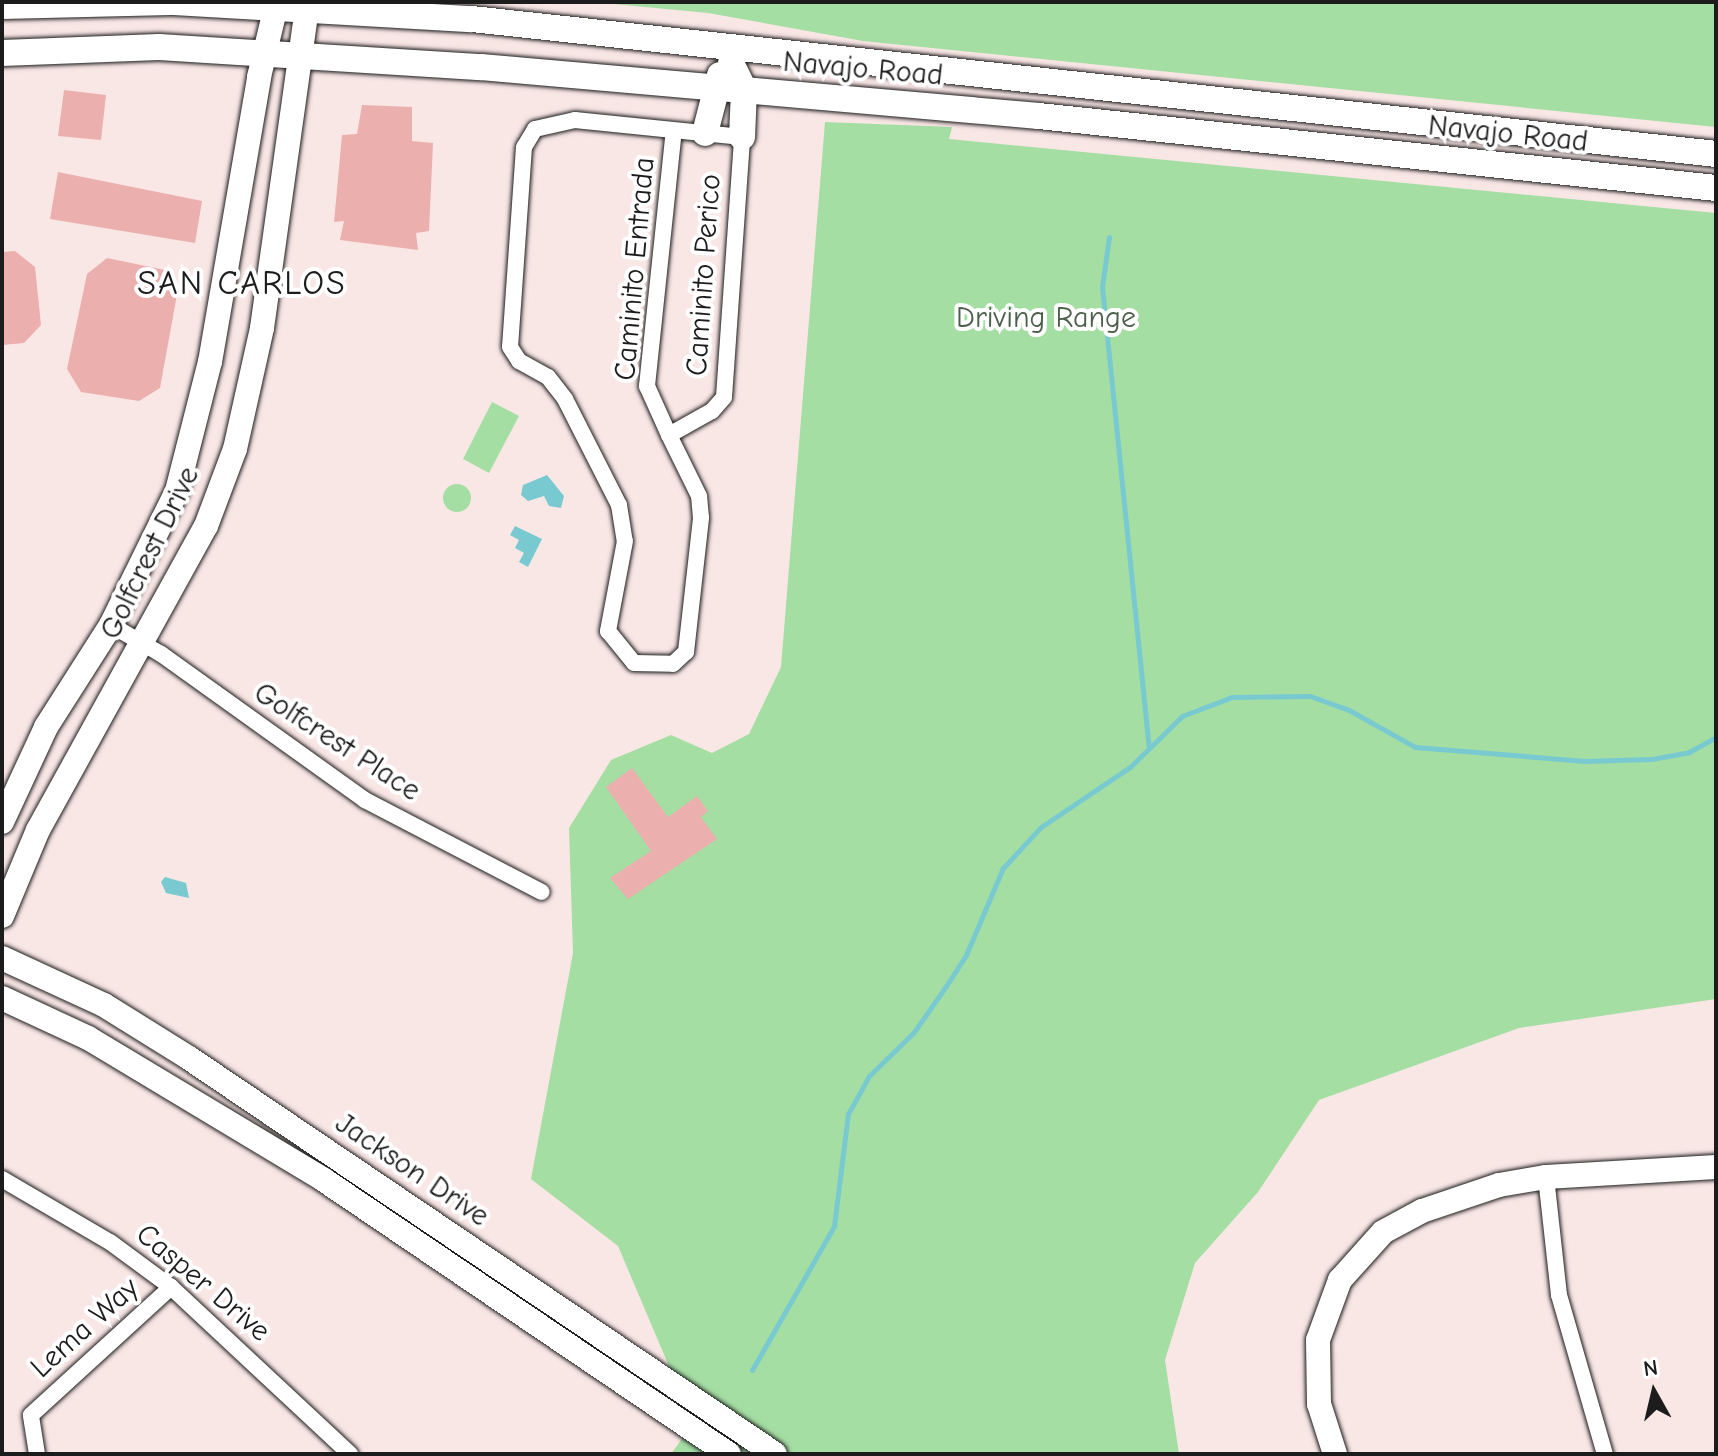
<!DOCTYPE html>
<html>
<head>
<meta charset="utf-8">
<style>
	body { margin:0 }
	#map { position:relative; width:1718px; height:1456px; overflow:hidden; background:#f9e7e6; font-family:"Comic Neue",sans-serif }
	div>[style] { position:absolute }
	.green>* { inset:0; background:#a5dea3 }
	.round { border-radius:50% }
	.water>* { inset:0; background:#79cad0 }
	.stream>* { height:5px; margin:-2.5px; padding:0 2.5px; transform-origin:2.5px; border-radius:2.5px; background:#79cad0 }
	.building>* { inset:0; background:#ebafad }
	.roads { filter:drop-shadow(0 0 2px #1c1c1c) drop-shadow(0 0 2px #1c1c1c) }
	.street>* { height:16px; margin:-8px; padding:0 8px; transform-origin:8px; border-radius:8px; background:#fff }
	.secondary>* { height:24px; margin:-12px; padding:0 12px; transform-origin:12px; border-radius:12px; background:#fff }
	.primary>* { height:26px; margin:-13px; padding:0 13px; transform-origin:13px; border-radius:13px; background:#fff }
	span { translate:-50% -50%; white-space:nowrap; text-align:center; line-height:1.15; -webkit-text-stroke:8px #fff; paint-order:stroke }
	.street-label { font-size:30px; color:#1c1c1c }
	.park-label { font-size:30px; color:#4c604b }
	.quarter-label { font-size:34px; color:#1c1c1c; letter-spacing:2px }
	.frame { position:absolute; inset:0; border:4px solid #1c1c1c; pointer-events:none }
	.north { position:absolute; left:1614px; top:1352px; width:80px; height:80px; -webkit-text-stroke:6px #fff; paint-order:stroke; rotate:352deg; font-size:22px; font-weight:700; line-height:32px; text-align:center; color:#1c1c1c }
	.north::after { content:''; display:block; margin:auto; width:28px; height:36px; background:#1c1c1c; clip-path:polygon(50% 0,100% 100%,50% 72%,0 100%) }
</style>
</head>
<body>
<div id="map">
	<div class="green">
		<div style="clip-path:polygon(593px 2px,1716px 2px,1716px 127px,863px 41px,708px 13px)"></div>
		<div style="clip-path:polygon(825px 122px,952px 127px,949px 139px,1716px 213px,1716px 999px,1519px 1028px,1319px 1100px,1258px 1192px,1195px 1263px,1165px 1360px,1179px 1454px,671px 1454px,693px 1423px,618px 1246px,531px 1179px,573px 953px,569px 828px,611px 760px,671px 735px,712px 753px,749px 734px,781px 667px)"></div>
		<div style="clip-path:polygon(492px 402px,519px 416px,489px 473px,463px 459px)"></div>
		<div class="round" style="left:443px;top:484px;width:28px;height:28px"></div>
	</div>
	<div class="water">
		<div style="clip-path:polygon(547px 475px,564px 496px,561px 508px,549px 506px,544px 496px,528px 501px,521px 495px,523px 485px)"></div>
		<div style="clip-path:polygon(515px 526px,542px 539px,528px 567px,519px 562px,524px 553px,515px 548px,519px 540px,510px 535px)"></div>
		<div style="clip-path:polygon(165px 877px,186px 883px,189px 898px,166px 893px,161px 882px)"></div>
	</div>
	<div class="stream">
		<div style="left:1109px;top:237px;width:50px;rotate:98deg"></div>
		<div style="left:1102px;top:287px;width:463px;rotate:84.2deg"></div>
		<div style="left:752px;top:1370px;width:166px;rotate:-60.3deg"></div>
		<div style="left:834px;top:1226px;width:113px;rotate:-82.9deg"></div>
		<div style="left:848px;top:1114px;width:43px;rotate:-61.1deg"></div>
		<div style="left:869px;top:1076px;width:63px;rotate:-44.4deg"></div>
		<div style="left:914px;top:1032px;width:56px;rotate:-55.2deg"></div>
		<div style="left:946px;top:986px;width:37px;rotate:-57deg"></div>
		<div style="left:966px;top:955px;width:95px;rotate:-67deg"></div>
		<div style="left:1003px;top:868px;width:56px;rotate:-47.2deg"></div>
		<div style="left:1041px;top:827px;width:107px;rotate:-34deg"></div>
		<div style="left:1130px;top:767px;width:73px;rotate:-44.4deg"></div>
		<div style="left:1182px;top:716px;width:53px;rotate:-20.8deg"></div>
		<div style="left:1232px;top:697px;width:78px;rotate:-0.7deg"></div>
		<div style="left:1310px;top:696px;width:41px;rotate:19.7deg"></div>
		<div style="left:1349px;top:710px;width:76px;rotate:29.3deg"></div>
		<div style="left:1415px;top:747px;width:170px;rotate:4.7deg"></div>
		<div style="left:1584px;top:761px;width:67px;rotate:-1.7deg"></div>
		<div style="left:1651px;top:759px;width:39px;rotate:-10deg"></div>
		<div style="left:1689px;top:752px;width:31px;rotate:-29deg"></div>
	</div>
	<div class="building">
		<div style="clip-path:polygon(64px 90px,106px 95px,101px 140px,58px 136px)"></div>
		<div style="clip-path:polygon(362px 105px,412px 107px,412px 141px,433px 143px,429px 231px,416px 233px,418px 250px,340px 240px,344px 221px,334px 222px,342px 135px,357px 134px)"></div>
		<div style="clip-path:polygon(58px 172px,202px 201px,195px 243px,50px 219px)"></div>
		<div style="clip-path:polygon(15px 251px,35px 267px,41px 325px,24px 343px,2px 345px,2px 252px)"></div>
		<div style="clip-path:polygon(107px 258px,165px 270px,178px 289px,160px 388px,139px 401px,81px 392px,67px 369px,87px 274px)"></div>
		<div style="clip-path:polygon(632px 768px,668px 817px,697px 796px,708px 811px,701px 817px,717px 839px,628px 899px,610px 878px,651px 851px,606px 787px)"></div>
	</div>
	<div class="roads">
		<div class="street">
			<div style="left:669px;top:435px;width:49px;rotate:-29.2deg"></div>
			<div style="left:712px;top:411px;width:18px;rotate:-49deg"></div>
			<div style="left:724px;top:397px;width:261px;rotate:-86deg"></div>
			<div style="left:742px;top:137px;width:168px;rotate:-174.2deg"></div>
			<div style="left:575px;top:120px;width:41px;rotate:167.3deg"></div>
			<div style="left:535px;top:129px;width:21px;rotate:121deg"></div>
			<div style="left:524px;top:147px;width:200px;rotate:94deg"></div>
			<div style="left:510px;top:347px;width:17px;rotate:57deg"></div>
			<div style="left:519px;top:361px;width:33px;rotate:29deg"></div>
			<div style="left:548px;top:377px;width:28px;rotate:52deg"></div>
			<div style="left:565px;top:399px;width:119px;rotate:63deg"></div>
			<div style="left:619px;top:505px;width:36px;rotate:81deg"></div>
			<div style="left:625px;top:541px;width:92px;rotate:100.7deg"></div>
			<div style="left:608px;top:631px;width:41px;rotate:50.9deg"></div>
			<div style="left:634px;top:663px;width:39px;rotate:1deg"></div>
			<div style="left:673px;top:664px;width:18px;rotate:-43deg"></div>
			<div style="left:686px;top:652px;width:135px;rotate:-83.6deg"></div>
			<div style="left:701px;top:518px;width:22px;rotate:-95deg"></div>
			<div style="left:699px;top:496px;width:68px;rotate:-116.2deg"></div>
			<div style="left:669px;top:435px;width:54px;rotate:-114.2deg"></div>
			<div style="left:647px;top:386px;width:256px;rotate:-84deg"></div>
			<div style="left:111px;top:625px;width:58px;rotate:30.1deg"></div>
			<div style="left:161px;top:654px;width:251px;rotate:35.6deg"></div>
			<div style="left:365px;top:800px;width:199px;rotate:27.5deg"></div>
			<div style="left:1546px;top:1177px;width:119px;rotate:83.7deg"></div>
			<div style="left:1559px;top:1295px;width:166px;rotate:73.9deg"></div>
			<div style="left:2px;top:1179px;width:125px;rotate:30.3deg"></div>
			<div style="left:110px;top:1242px;width:76px;rotate:36.4deg"></div>
			<div style="left:171px;top:1287px;width:245px;rotate:43deg"></div>
			<div style="left:37px;top:1454px;width:39px;rotate:-99deg"></div>
			<div style="left:31px;top:1415px;width:190px;rotate:-42.4deg"></div>
		</div>
		<div class="secondary">
			<div style="left:2px;top:822px;width:105px;rotate:-65.1deg"></div>
			<div style="left:46px;top:727px;width:121px;rotate:-57.5deg"></div>
			<div style="left:111px;top:625px;width:149px;rotate:-63.8deg"></div>
			<div style="left:177px;top:491px;width:133px;rotate:-75.7deg"></div>
			<div style="left:210px;top:362px;width:289px;rotate:-80.2deg"></div>
			<div style="left:259px;top:77px;width:77px;rotate:-76.5deg"></div>
			<div style="left:2px;top:916px;width:93px;rotate:-67.3deg"></div>
			<div style="left:38px;top:830px;width:347px;rotate:-61.1deg"></div>
			<div style="left:206px;top:526px;width:82px;rotate:-69.4deg"></div>
			<div style="left:235px;top:449px;width:124px;rotate:-77.4deg"></div>
			<div style="left:262px;top:328px;width:329px;rotate:-82deg"></div>
			<div style="left:2px;top:958px;width:112px;rotate:24.7deg"></div>
			<div style="left:104px;top:1005px;width:100px;rotate:31.9deg"></div>
			<div style="left:189px;top:1058px;width:707px;rotate:34.05deg"></div>
			<div style="left:2px;top:998px;width:95px;rotate:24.9deg"></div>
			<div style="left:88px;top:1038px;width:275px;rotate:31deg"></div>
			<div style="left:324px;top:1180px;width:489px;rotate:34.1deg"></div>
			<div style="left:1335px;top:1454px;width:52px;rotate:-107.7deg"></div>
			<div style="left:1319px;top:1404px;width:64px;rotate:-90.9deg"></div>
			<div style="left:1318px;top:1340px;width:64px;rotate:-69.9deg"></div>
			<div style="left:1340px;top:1280px;width:64px;rotate:-48.1deg"></div>
			<div style="left:1383px;top:1232px;width:44px;rotate:-28.3deg"></div>
			<div style="left:1422px;top:1211px;width:81px;rotate:-18.7deg"></div>
			<div style="left:1499px;top:1185px;width:48px;rotate:-9.7deg"></div>
			<div style="left:1546px;top:1177px;width:170px;rotate:-3.4deg"></div>
		</div>
		<div class="primary">
			<div style="left:174px;top:2px;width:298px;rotate:3.3deg"></div>
			<div style="left:472px;top:19px;width:1251px;rotate:6.19deg"></div>
			<div style="left:2px;top:6px;width:168px;rotate:-1.4deg"></div>
			<div style="left:2px;top:53px;width:157px;rotate:-2.2deg"></div>
			<div style="left:159px;top:47px;width:323px;rotate:3.6deg"></div>
			<div style="left:481px;top:67px;width:560px;rotate:5.02deg"></div>
			<div style="left:1039px;top:116px;width:681px;rotate:6.07deg"></div>
			<div style="left:731px;top:63px;width:30px;rotate:64deg"></div>
			<div style="left:744px;top:90px;width:47px;rotate:92.4deg"></div>
			<div style="left:705px;top:133px;width:60px;rotate:-75.5deg"></div>
		</div>
	</div>
	<div class="street-label">
		<span style="left:863px;top:69px;rotate:5deg">Navajo Road</span>
		<span style="left:1508px;top:134px;rotate:6deg">Navajo Road</span>
		<span style="left:635px;top:269px;rotate:-85deg">Caminito Entrada</span>
		<span style="left:704px;top:275px;rotate:-86deg">Caminito Perico</span>
		<span style="left:150px;top:553px;rotate:-64deg">Golfcrest Drive</span>
		<span style="left:337px;top:742px;rotate:33deg">Golfcrest Place</span>
		<span style="left:412px;top:1170px;rotate:34deg">Jackson Drive</span>
		<span style="left:203px;top:1283px;rotate:40deg">Casper Drive</span>
		<span style="left:85px;top:1328px;rotate:-42deg">Lema Way</span>
	</div>
	<div class="park-label">
		<span style="left:1046px;top:318px">Driving Range</span>
	</div>
	<div class="quarter-label">
		<span style="left:242px;top:284px">SAN CARLOS</span>
	</div>
	<div class="frame"></div>
	<div class="north">N</div>
</div>
</body>
</html>
